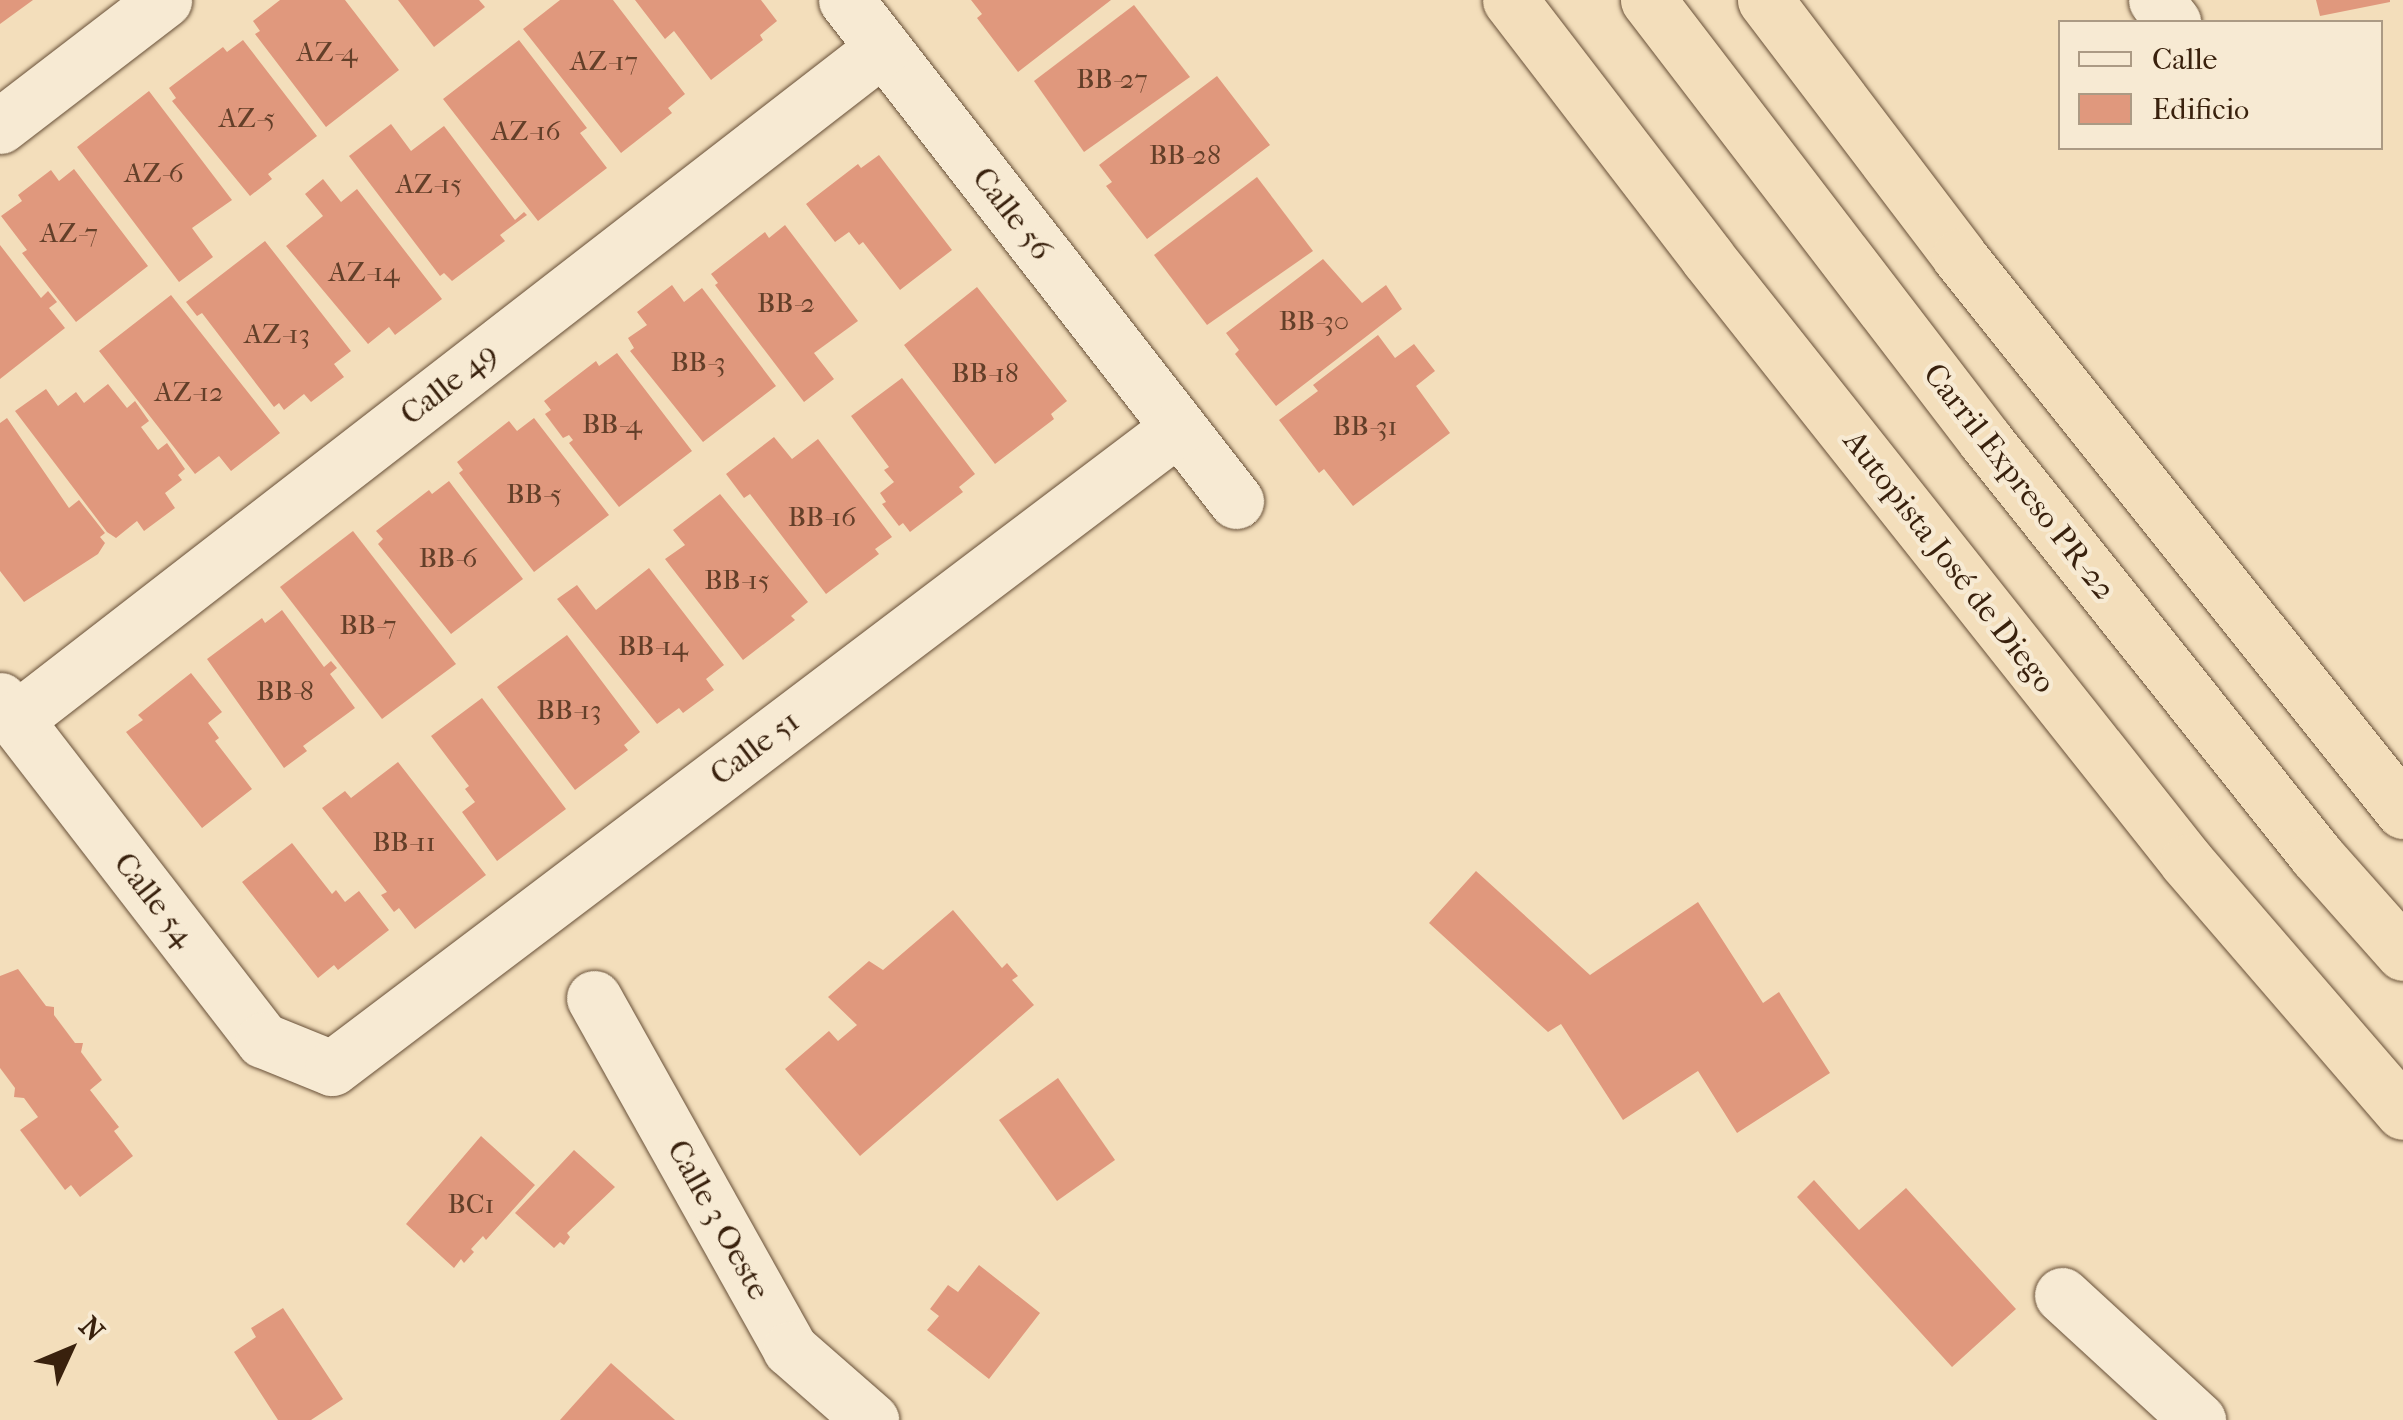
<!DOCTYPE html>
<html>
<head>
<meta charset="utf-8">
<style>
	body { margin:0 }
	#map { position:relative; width:2403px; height:1420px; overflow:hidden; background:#f3debb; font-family:"IM FELL French Canon",serif }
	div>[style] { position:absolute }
	.building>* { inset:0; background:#e0987d }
	.roads { filter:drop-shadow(0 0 2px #685038) drop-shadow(0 0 2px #685038) }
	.minor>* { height:55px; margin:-27.5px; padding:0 27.5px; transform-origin:27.5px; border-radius:27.5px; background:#f7ead3 }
	.motorway>* { height:55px; margin:-27.5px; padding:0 27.5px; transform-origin:27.5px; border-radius:27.5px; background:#f3debb }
	span { translate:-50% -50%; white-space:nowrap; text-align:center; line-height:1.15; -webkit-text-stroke:9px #f7ead3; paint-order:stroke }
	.number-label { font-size:28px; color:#633f29 }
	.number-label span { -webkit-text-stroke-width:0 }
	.street-label { font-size:32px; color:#39210d }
	.legend { position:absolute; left:2058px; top:20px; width:325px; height:130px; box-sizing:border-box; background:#f7ead3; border:2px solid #ab9a84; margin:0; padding:12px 18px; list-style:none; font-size:30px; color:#39210d }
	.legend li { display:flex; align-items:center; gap:20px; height:50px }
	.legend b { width:50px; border:2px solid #ab9a84 }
	.north { position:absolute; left:20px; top:1300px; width:100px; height:100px; -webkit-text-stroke:8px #f7ead3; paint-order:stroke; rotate:46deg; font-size:28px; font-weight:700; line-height:40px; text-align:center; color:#39210d }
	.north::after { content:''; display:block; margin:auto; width:35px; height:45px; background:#39210d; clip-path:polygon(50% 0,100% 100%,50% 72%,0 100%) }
</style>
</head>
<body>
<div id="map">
	<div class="building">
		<div style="clip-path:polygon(0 0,33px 0,0 24px)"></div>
		<div style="clip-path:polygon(280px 0,345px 0,399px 70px,326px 127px,255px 34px,260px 31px,253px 21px)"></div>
		<div style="clip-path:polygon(398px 0,479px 0,485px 7px,434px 47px)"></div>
		<div style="clip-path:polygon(560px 0,613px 0,685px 94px,668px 108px,672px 113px,621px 153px,523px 29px)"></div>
		<div style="clip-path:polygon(635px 0,761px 0,777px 21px,760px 35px,763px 40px,711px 80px,674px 31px,665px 39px)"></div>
		<div style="clip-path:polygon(971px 0,1111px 0,1018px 72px,977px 18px,982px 14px)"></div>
		<div style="clip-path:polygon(2316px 0,2390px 0,2390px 2px,2320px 16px)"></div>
		<div style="clip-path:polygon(1134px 5px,1190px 77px,1084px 152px,1034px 81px)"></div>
		<div style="clip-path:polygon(243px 40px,317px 136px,268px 174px,272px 179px,250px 196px,172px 101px,176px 98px,169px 88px,223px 47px,227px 52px)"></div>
		<div style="clip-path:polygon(519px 40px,587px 128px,580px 133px,607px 168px,538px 221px,443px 99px)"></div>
		<div style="clip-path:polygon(1217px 76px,1270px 145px,1147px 239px,1106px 186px,1112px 182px,1099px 165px)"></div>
		<div style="clip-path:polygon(149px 91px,232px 200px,192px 228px,213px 257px,179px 282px,77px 147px)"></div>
		<div style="clip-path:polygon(391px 124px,411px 151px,444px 126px,515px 220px,524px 212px,527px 215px,500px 235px,505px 241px,452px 281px,444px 273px,440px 276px,349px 156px)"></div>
		<div style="clip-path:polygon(879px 155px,952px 250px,900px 290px,863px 242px,859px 245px,849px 232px,835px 242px,806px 204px,858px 164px,861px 168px)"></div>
		<div style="clip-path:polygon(74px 169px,148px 266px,76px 322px,22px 253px,27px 250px,1px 216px,22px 201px,18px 195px,51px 170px,59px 181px)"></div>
		<div style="clip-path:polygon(1257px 177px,1313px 251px,1207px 325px,1154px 255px)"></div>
		<div style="clip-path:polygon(323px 179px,341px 202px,357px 189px,442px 299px,395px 335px,389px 327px,368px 344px,286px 246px,323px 216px,305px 194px)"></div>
		<div style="clip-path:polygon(785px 225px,858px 321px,814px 353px,834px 379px,804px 402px,715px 285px,718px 283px,711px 274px,765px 232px,769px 238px)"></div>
		<div style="clip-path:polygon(265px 241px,351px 351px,334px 364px,344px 377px,311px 402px,304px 394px,284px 410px,279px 403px,274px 407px,202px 313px,197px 316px,186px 302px)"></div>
		<div style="clip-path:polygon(0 245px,41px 298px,48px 291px,57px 302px,49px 308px,65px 328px,0 379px)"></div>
		<div style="clip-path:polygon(1323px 259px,1362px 303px,1386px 285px,1402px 309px,1276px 406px,1235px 354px,1239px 350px,1226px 333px)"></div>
		<div style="clip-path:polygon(672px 285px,684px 302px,702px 288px,776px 386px,703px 442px,630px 351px,634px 348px,628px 338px,647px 325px,637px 312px)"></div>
		<div style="clip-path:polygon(977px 287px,1067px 401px,1051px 414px,1054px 419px,995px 464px,904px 345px)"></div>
		<div style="clip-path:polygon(171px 295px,280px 433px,231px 471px,219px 456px,195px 474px,99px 351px)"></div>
		<div style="clip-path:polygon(1378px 335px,1395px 358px,1414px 344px,1435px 371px,1416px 386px,1450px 433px,1353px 506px,1324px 469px,1319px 473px,1279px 420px,1318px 391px,1313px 385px)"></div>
		<div style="clip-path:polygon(617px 353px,692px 451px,619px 507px,569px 443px,573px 440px,569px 435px,563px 438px,545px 414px,551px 410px,544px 401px,596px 361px,599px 366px)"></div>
		<div style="clip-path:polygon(902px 378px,975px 474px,959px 487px,963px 492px,910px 532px,903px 523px,899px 526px,882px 504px,886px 502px,880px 493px,894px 482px,884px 470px,889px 467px,851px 416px)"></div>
		<div style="clip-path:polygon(108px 384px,127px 408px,135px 401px,149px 421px,141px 427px,158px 450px,167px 443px,185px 469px,178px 475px,182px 480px,165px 493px,175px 508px,144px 531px,137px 521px,116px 538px,107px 532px,15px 411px,46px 389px,58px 406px,76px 392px,84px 403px)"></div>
		<div style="clip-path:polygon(7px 418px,69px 508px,79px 500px,105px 533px,100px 537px,105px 543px,98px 554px,24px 602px,0 571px,0 423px)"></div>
		<div style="clip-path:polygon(534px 418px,609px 515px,534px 572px,459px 473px,463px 470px,457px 462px,509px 421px,517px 431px)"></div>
		<div style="clip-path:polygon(774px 437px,792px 459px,818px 439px,892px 537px,875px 549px,879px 554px,826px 594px,750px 494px,744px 498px,726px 474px)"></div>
		<div style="clip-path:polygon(449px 481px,523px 579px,451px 634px,378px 544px,383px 539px,376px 531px,429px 490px,432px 494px)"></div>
		<div style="clip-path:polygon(720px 494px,808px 602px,791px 616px,795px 620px,743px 660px,665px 559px,685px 545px,673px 530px)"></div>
		<div style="clip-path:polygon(353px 531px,456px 664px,382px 719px,280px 587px)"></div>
		<div style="clip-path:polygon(649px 568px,724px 665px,706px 679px,714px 690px,683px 713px,679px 708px,657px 724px,557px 599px,577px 585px,596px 610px)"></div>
		<div style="clip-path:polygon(282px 610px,324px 667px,331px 661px,337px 668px,330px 674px,355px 708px,303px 746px,307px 751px,284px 768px,207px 659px,262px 618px,265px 623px)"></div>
		<div style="clip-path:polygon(567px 635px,640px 732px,624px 745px,628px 750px,575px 790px,497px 687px)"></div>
		<div style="clip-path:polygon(191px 673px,222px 712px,208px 723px,219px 738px,215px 741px,252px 789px,202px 828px,126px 732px,143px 720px,138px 715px)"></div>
		<div style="clip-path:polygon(482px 698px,566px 809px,497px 861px,462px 812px,475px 802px,465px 789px,469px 786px,431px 736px)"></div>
		<div style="clip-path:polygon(398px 762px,486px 875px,415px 929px,399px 908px,394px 912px,381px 895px,387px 892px,322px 808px,345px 791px,351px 798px)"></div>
		<div style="clip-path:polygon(292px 843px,332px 894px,336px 890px,345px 902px,359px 891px,389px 930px,338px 970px,334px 965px,318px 978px,242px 882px)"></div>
		<div style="clip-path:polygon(1476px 871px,1590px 975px,1698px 902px,1763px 1003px,1779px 992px,1830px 1073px,1737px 1133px,1698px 1071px,1623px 1120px,1561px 1024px,1548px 1032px,1429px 923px)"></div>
		<div style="clip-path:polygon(953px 910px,1002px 968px,1007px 963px,1018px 976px,1012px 980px,1034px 1005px,860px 1156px,785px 1069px,829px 1031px,838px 1041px,857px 1025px,828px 997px,869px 961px,883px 970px)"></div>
		<div style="clip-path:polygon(18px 969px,46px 1006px,54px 1007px,54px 1015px,75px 1043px,83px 1043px,81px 1052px,102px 1080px,90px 1090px,119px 1127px,114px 1131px,133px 1156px,80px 1197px,71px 1185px,65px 1190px,20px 1130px,38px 1117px,24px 1098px,14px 1097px,15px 1088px,0 1068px,0 976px)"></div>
		<div style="clip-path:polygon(1058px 1078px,1115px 1160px,1057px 1201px,999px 1120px)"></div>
		<div style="clip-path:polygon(481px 1136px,535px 1185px,486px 1240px,483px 1236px,471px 1249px,474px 1252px,464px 1263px,461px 1259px,454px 1268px,406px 1224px)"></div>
		<div style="clip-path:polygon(574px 1150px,615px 1187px,567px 1233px,570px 1237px,564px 1245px,560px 1242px,554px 1248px,515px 1213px)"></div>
		<div style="clip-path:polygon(1814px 1180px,1859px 1230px,1906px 1188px,2016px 1309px,1952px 1367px,1797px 1197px)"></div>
		<div style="clip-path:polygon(979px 1265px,1040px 1313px,989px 1379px,927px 1330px,939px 1316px,930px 1309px,948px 1285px,958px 1292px)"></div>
		<div style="clip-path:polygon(283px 1308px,343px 1399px,311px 1420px,278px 1420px,234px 1352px,256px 1337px,251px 1328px)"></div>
		<div style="clip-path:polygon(611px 1363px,675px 1420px,560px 1420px)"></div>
	</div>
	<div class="roads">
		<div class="minor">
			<div style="left:846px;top:0;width:635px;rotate:52.1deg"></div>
			<div style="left:2156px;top:0;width:28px;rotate:52deg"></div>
			<div style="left:0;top:126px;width:207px;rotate:-37.5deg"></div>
			<div style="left:0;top:700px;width:430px;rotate:52.3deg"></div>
			<div style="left:263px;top:1040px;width:74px;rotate:22.1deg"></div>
			<div style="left:332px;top:1068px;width:1061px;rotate:-37.11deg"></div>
			<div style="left:15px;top:720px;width:1098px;rotate:-37.75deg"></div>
			<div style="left:594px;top:998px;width:402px;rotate:60.8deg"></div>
			<div style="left:790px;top:1349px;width:108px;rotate:41.2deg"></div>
			<div style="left:2062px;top:1295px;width:185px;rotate:42.6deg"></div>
		</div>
		<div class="motorway">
			<div style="left:1510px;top:0;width:324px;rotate:52.5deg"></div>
			<div style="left:1707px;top:257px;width:772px;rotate:51.57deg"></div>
			<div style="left:2187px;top:862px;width:330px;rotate:49.2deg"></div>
			<div style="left:1648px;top:0;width:554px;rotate:52.55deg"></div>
			<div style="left:1985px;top:440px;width:531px;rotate:51.42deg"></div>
			<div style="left:2316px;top:855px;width:131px;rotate:48.4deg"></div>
			<div style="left:1765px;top:0;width:321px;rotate:52.8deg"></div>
			<div style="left:1959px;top:256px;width:711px;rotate:51.34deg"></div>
		</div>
	</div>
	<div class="number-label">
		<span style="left:327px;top:52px">AZ-4</span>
		<span style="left:604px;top:61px">AZ-17</span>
		<span style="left:1112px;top:79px">BB-27</span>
		<span style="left:247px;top:118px">AZ-5</span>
		<span style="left:526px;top:131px">AZ-16</span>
		<span style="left:1185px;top:155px">BB-28</span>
		<span style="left:154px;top:173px">AZ-6</span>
		<span style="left:429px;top:184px">AZ-15</span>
		<span style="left:69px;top:233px">AZ-7</span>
		<span style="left:364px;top:272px">AZ-14</span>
		<span style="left:786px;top:303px">BB-2</span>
		<span style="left:1314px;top:321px">BB-30</span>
		<span style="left:277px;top:334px">AZ-13</span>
		<span style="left:698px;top:362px">BB-3</span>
		<span style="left:985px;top:373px">BB-18</span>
		<span style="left:189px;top:392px">AZ-12</span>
		<span style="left:612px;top:424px">BB-4</span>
		<span style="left:1365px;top:426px">BB-31</span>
		<span style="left:534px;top:494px">BB-5</span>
		<span style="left:822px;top:517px">BB-16</span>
		<span style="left:448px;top:558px">BB-6</span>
		<span style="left:737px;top:580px">BB-15</span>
		<span style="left:368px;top:625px">BB-7</span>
		<span style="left:653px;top:646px">BB-14</span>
		<span style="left:285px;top:691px">BB-8</span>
		<span style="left:569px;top:710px">BB-13</span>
		<span style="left:404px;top:842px">BB-11</span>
		<span style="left:471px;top:1204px">BC1</span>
	</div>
	<div class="street-label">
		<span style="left:1012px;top:214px;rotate:52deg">Calle 56</span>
		<span style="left:449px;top:384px;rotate:-38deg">Calle 49</span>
		<span style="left:2019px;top:482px;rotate:52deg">Carril Expreso PR-22</span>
		<span style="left:1949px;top:562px;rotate:52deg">Autopista José de Diego</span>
		<span style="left:755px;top:748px;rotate:-37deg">Calle 51</span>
		<span style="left:154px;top:900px;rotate:52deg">Calle 54</span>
		<span style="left:718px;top:1220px;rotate:61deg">Calle 3 Oeste</span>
	</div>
	<ul class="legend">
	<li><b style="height:12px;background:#f7ead3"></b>Calle</li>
	<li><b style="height:28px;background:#e0987d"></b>Edificio</li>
	</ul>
	<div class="north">N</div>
</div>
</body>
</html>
